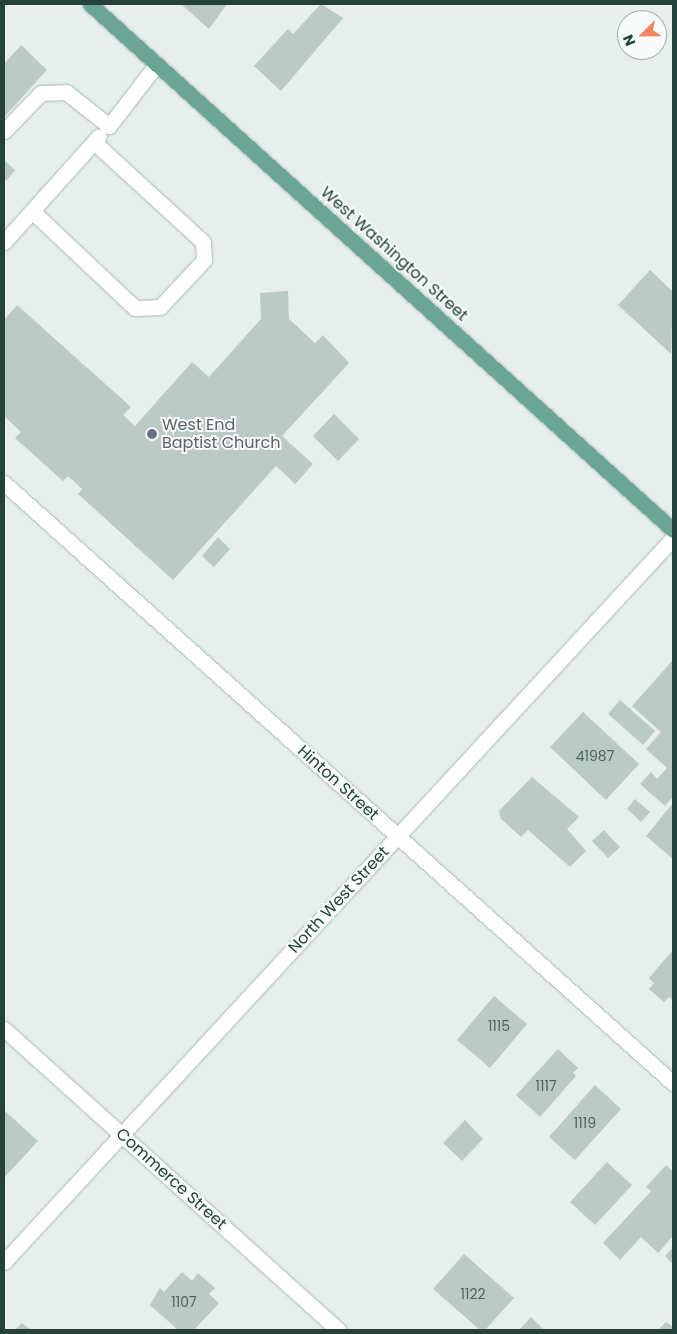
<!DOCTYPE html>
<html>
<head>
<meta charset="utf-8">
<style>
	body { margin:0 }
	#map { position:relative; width:677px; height:1334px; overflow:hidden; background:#e6efeb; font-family:Poppins,sans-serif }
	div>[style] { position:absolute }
	.building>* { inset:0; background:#bbcac4 }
	.roads { filter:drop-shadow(0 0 1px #a8b8b2) drop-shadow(0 0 1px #a8b8b2) }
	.lane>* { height:15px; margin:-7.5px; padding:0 7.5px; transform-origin:7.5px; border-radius:7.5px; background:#fff }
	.street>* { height:15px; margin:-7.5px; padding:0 7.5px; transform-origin:7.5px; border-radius:7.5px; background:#fff }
	.primary>* { height:15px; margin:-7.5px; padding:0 7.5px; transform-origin:7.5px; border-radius:7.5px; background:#6aa596 }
	.dots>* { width:14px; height:14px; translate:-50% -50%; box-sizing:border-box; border:2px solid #f7fbf9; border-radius:50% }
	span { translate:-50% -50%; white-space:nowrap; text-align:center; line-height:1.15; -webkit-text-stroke:4px #f7fbf9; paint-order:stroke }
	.number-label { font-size:14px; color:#4a645c }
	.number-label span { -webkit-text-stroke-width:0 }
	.street-label { font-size:16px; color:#24423a }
	.worship-label { font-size:16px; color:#5b616d }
	.left { translate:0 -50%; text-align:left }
	.frame { position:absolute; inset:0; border:5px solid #24423a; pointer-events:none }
	.north { position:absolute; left:617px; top:10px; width:50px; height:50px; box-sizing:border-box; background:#f7fbf9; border:1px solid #a3b1ad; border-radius:50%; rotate:247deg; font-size:14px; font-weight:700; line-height:20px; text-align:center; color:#24423a }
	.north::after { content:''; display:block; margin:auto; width:18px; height:22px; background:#f4845f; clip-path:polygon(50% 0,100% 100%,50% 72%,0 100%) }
</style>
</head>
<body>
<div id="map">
	<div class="building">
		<div style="clip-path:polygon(181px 4px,227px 4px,209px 29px)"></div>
		<div style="clip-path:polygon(321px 4px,343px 18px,281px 91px,254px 66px,288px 29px,293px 34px)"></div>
		<div style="clip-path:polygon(21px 45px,47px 70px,4px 117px,4px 64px)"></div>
		<div style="clip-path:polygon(4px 160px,15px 170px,6px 181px,4px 179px)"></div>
		<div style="clip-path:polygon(650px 270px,673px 292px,671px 354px,618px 305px)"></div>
		<div style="clip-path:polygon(288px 291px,289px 319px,315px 343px,323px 335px,349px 363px,282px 436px,313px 464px,295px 484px,276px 466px,173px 580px,78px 494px,82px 489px,68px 476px,63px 481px,15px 438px,21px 432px,4px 416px,4px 320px,17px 305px,131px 407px,123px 415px,135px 426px,192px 362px,209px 377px,261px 319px,260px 293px)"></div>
		<div style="clip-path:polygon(334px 414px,359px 439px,338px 461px,313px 436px)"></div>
		<div style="clip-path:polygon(218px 537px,230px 549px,214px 567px,202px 556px)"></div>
		<div style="clip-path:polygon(673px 660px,673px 797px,665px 806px,640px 784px,651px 772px,657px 779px,667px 768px,646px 749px,661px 732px,632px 706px)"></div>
		<div style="clip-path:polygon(620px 700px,655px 731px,643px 745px,608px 714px)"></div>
		<div style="clip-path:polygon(583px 712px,639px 764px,606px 800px,550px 747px)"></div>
		<div style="clip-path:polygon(532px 777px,579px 817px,567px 829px,586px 851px,570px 867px,528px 830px,521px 837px,501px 819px,499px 811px)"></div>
		<div style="clip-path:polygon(635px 799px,650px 812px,641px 822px,627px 809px)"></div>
		<div style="clip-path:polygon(673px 803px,673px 859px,646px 836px)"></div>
		<div style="clip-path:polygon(604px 830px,620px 847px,608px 858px,592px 841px)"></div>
		<div style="clip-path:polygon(673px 950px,673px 1001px,669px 997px,664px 1002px,649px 989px,654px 983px,649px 978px)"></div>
		<div style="clip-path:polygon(494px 996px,527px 1024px,490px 1068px,457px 1040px)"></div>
		<div style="clip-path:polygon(558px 1049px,578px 1068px,573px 1073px,576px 1076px,540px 1117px,516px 1095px)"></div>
		<div style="clip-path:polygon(595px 1085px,621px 1109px,575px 1160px,549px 1137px)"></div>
		<div style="clip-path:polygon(4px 1110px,38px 1141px,4px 1178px)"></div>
		<div style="clip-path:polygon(465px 1120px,483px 1139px,462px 1161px,443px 1143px)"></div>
		<div style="clip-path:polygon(607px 1162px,632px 1185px,595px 1225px,570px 1202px)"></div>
		<div style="clip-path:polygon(666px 1165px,673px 1171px,673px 1236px,658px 1253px,641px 1237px,620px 1260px,603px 1243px,651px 1191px,646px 1187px)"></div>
		<div style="clip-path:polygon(673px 1247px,673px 1264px,665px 1256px)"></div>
		<div style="clip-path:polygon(464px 1254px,514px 1298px,485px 1330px,480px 1330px,433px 1289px)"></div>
		<div style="clip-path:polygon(182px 1272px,192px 1281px,198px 1273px,215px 1288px,209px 1294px,219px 1303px,194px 1330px,178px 1330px,150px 1305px,160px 1288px,164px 1292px)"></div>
		<div style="clip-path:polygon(531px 1317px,544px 1330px,519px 1330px)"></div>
		<div style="clip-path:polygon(666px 1322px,673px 1327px,673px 1330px,659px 1329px)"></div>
		<div style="clip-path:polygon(22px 1323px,28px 1328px,34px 1330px,15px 1330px)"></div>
	</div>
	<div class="roads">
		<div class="lane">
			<div style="left:4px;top:131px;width:53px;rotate:-45.8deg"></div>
			<div style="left:41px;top:93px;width:25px;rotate:-2deg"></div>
			<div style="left:66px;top:92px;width:55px;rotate:38.3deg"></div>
			<div style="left:109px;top:126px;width:78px;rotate:-52.3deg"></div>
			<div style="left:32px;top:211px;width:141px;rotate:43.3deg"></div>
			<div style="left:135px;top:308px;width:25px;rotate:-2deg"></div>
			<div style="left:160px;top:307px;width:64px;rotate:-46.9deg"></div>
			<div style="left:204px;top:260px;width:18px;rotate:-93deg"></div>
			<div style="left:203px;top:242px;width:148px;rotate:-137.5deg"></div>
			<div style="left:4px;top:242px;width:142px;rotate:-48.1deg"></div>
		</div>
		<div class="street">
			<div style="left:4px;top:483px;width:899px;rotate:41.89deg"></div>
			<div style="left:4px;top:1029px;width:450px;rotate:42deg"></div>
			<div style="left:4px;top:1262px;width:986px;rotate:-47.26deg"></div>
		</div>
		<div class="primary">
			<div style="left:90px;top:4px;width:785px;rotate:42.06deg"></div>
		</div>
	</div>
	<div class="dots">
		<div style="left:152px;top:434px;background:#6b7280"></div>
	</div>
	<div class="number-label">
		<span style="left:595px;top:756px">41987</span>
		<span style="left:499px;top:1026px">1115</span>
		<span style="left:546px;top:1086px">1117</span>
		<span style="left:585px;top:1123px">1119</span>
		<span style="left:473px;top:1294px">1122</span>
		<span style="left:184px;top:1302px">1107</span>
	</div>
	<div class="street-label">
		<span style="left:394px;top:254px;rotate:42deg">West Washington Street</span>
		<span style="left:338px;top:783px;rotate:42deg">Hinton Street</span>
		<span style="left:339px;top:900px;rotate:-47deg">North West Street</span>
		<span style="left:171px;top:1179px;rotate:42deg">Commerce Street</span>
	</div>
	<div class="worship-label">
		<span class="left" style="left:162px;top:434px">West End<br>Baptist Church</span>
	</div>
	<div class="frame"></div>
	<div class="north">N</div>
</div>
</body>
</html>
